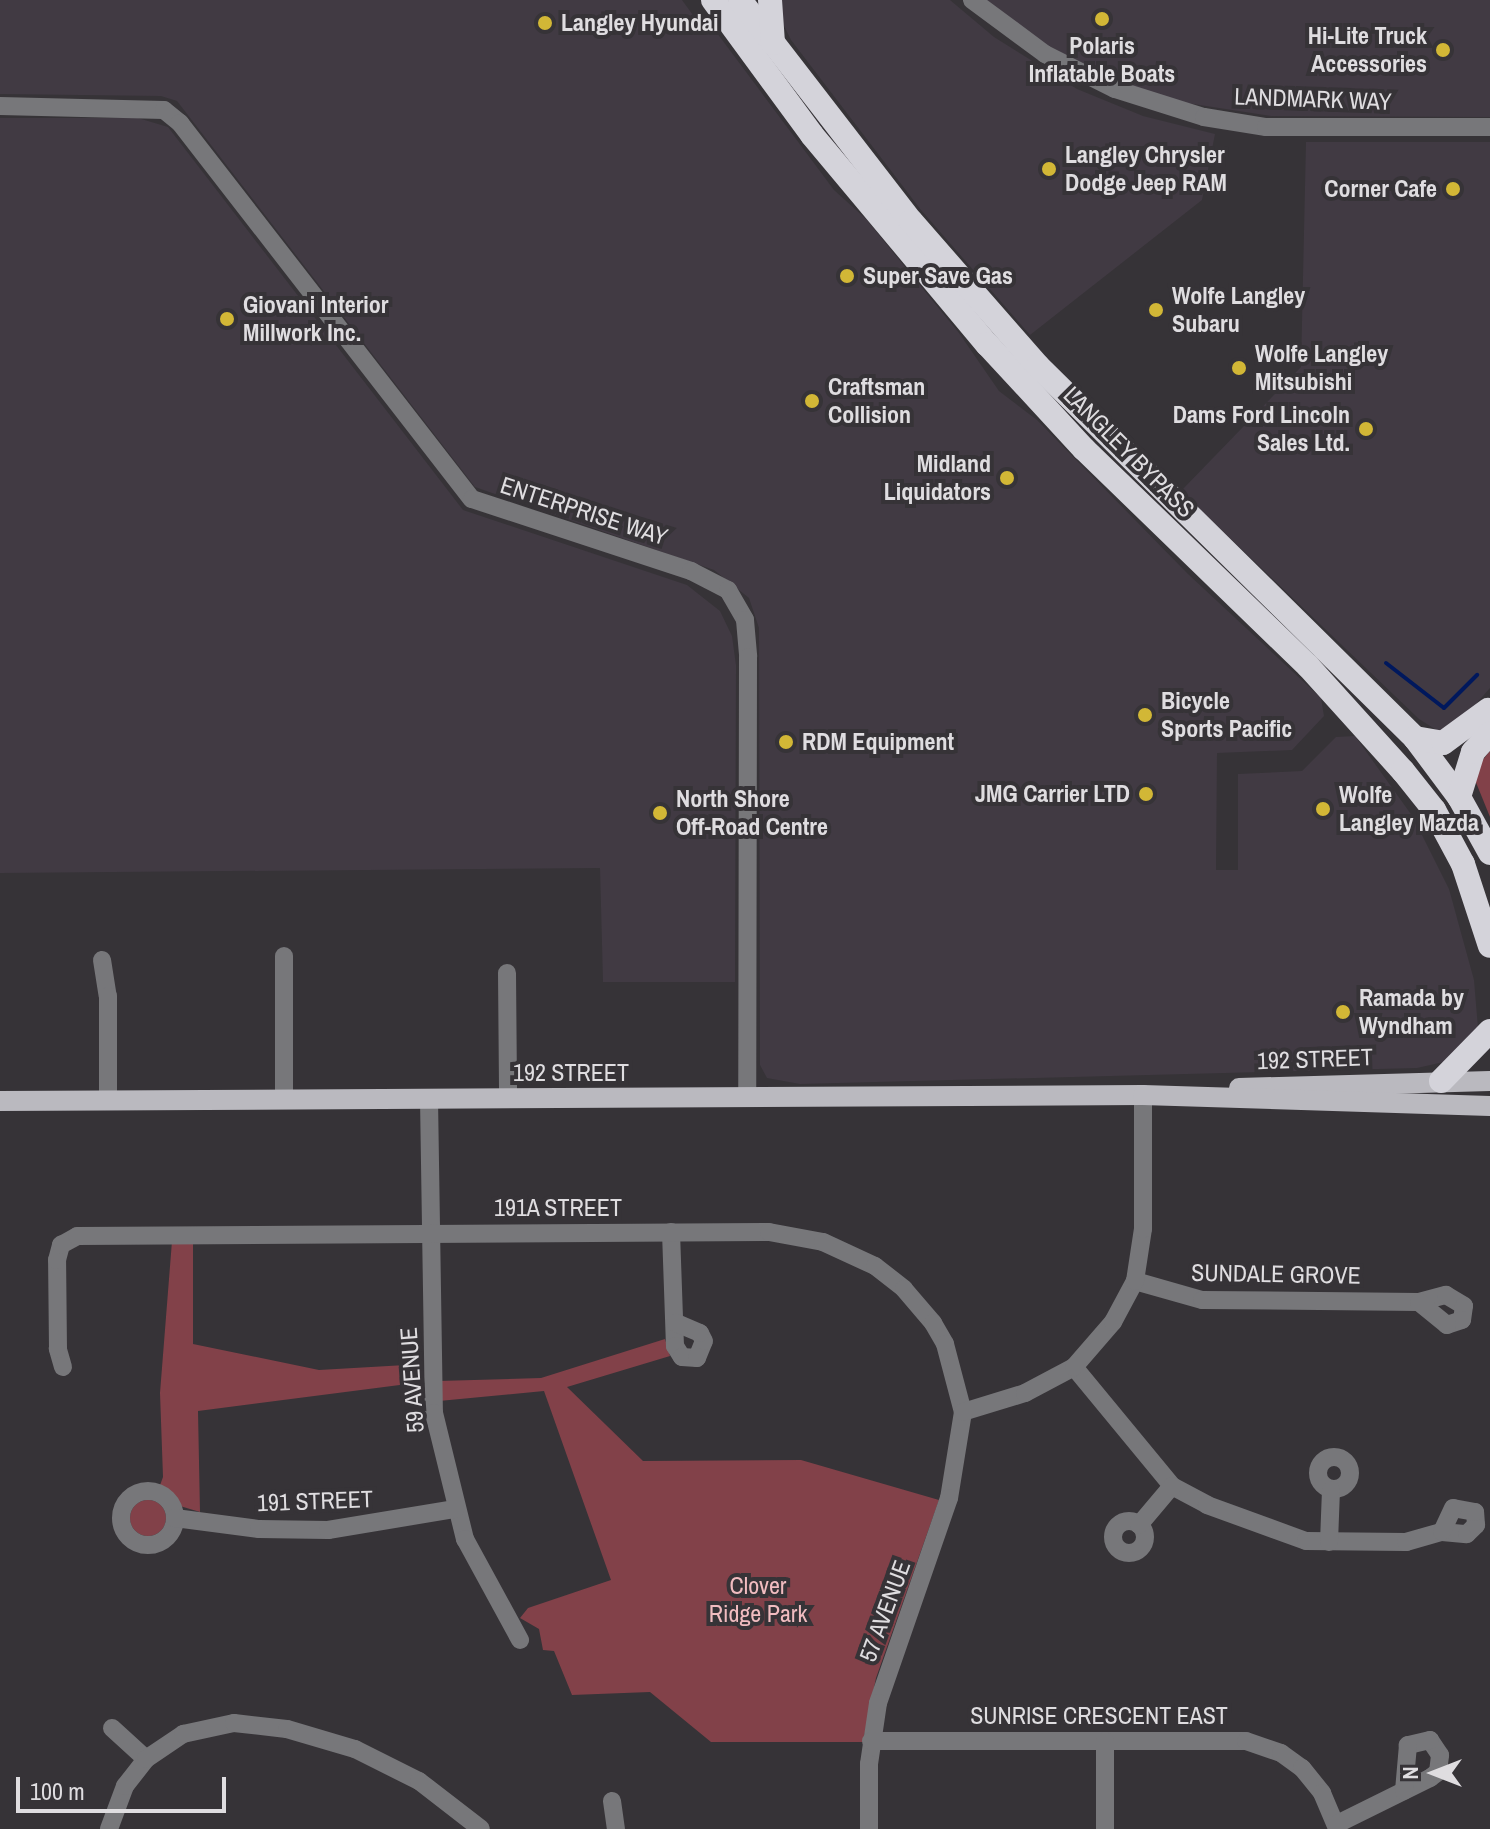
<!DOCTYPE html>
<html>
<head>
<meta charset="utf-8">
<style>
	body { margin:0 }
	#map { position:relative; width:1490px; height:1829px; overflow:hidden; background:#363337; font-family:"Archivo Narrow",sans-serif }
	div>[style] { position:absolute }
	.built>* { inset:0; background:#413a43 }
	.green>* { inset:0; background:#824149 }
	.round { border-radius:50% }
	.stream>* { height:4px; margin:-2px; padding:0 2px; transform-origin:2px; border-radius:2px; background:#00185d }
	.minor>* { height:18px; margin:-9px; padding:0 9px; transform-origin:9px; border-radius:9px; background:#77777a }
	.minor>.ring { margin:-9px; padding:0; box-sizing:content-box; background:none; border:18px solid #77777a; border-radius:50% }
	.major>* { height:20px; margin:-10px; padding:0 10px; transform-origin:10px; border-radius:10px; background:#bab9bf }
	.highway>* { height:24px; margin:-12px; padding:0 12px; transform-origin:12px; border-radius:12px; background:#d4d3da }
	.dots>* { width:22px; height:22px; translate:-50% -50%; box-sizing:border-box; border:4px solid #363337; border-radius:50% }
	span { translate:-50% -50%; white-space:nowrap; text-align:center; line-height:1.15; -webkit-text-stroke:8px #363337; paint-order:stroke }
	.poi-label { font-size:24px; color:#dfdde0; font-weight:700 }
	.left { translate:0 -50%; text-align:left }
	.right { translate:-100% -50%; text-align:right }
	.street-label { font-size:24px; color:#dfdde0 }
	.park-label { font-size:24px; color:#f1bcc0 }
	.north { position:absolute; left:1394px; top:1733px; width:80px; height:80px; -webkit-text-stroke:6px #363337; paint-order:stroke; rotate:270deg; font-size:22px; font-weight:700; line-height:32px; text-align:center; color:#dfdde0 }
	.north::after { content:''; display:block; margin:auto; width:28px; height:36px; background:#dfdde0; clip-path:polygon(50% 0,100% 100%,50% 72%,0 100%) }
	.scale { position:absolute; left:16px; top:1777px; width:210px; height:36px; box-sizing:border-box; border:4px solid #dfdde0; border-top:0; padding-left:10px; font-size:24px; line-height:28px; white-space:nowrap; color:#dfdde0; -webkit-text-stroke:6px #363337; paint-order:stroke }
</style>
</head>
<body>
<div id="map">
	<div class="built">
		<div style="clip-path:polygon(0 0,682px 0,698px 22px,706px 20px,711px 25px,834px 190px,866px 219px,959px 333px,999px 391px,1037px 420px,1188px 574px,1321px 698px,1324px 716px,1292px 750px,1217px 753px,1216px 870px,1238px 870px,1238px 774px,1302px 771px,1336px 737px,1355px 736px,1413px 817px,1449px 889px,1474px 980px,1478px 1028px,1448px 1061px,1417px 1068px,800px 1084px,767px 1078px,760px 1065px,759px 628px,749px 598px,714px 570px,475px 487px,177px 101px,161px 96px,0 94px)"></div>
		<div style="clip-path:polygon(780px 0,950px 0,994px 37px,1077px 89px,1143px 116px,1215px 134px,1202px 200px,1030px 335px,921px 210px,791px 40px,780px 18px)"></div>
		<div style="clip-path:polygon(985px 0,1490px 0,1490px 117px,1271px 116px,1180px 102px,1112px 79px,1047px 45px)"></div>
		<div style="clip-path:polygon(0 118px,138px 118px,168px 127px,463px 510px,687px 585px,720px 611px,732px 636px,736px 665px,735px 982px,603px 982px,600px 868px,0 873px)"></div>
		<div style="clip-path:polygon(1306px 142px,1490px 142px,1490px 688px,1455px 728px,1438px 731px,1419px 719px,1181px 491px,1301px 367px)"></div>
	</div>
	<div class="green">
		<div style="clip-path:polygon(1490px 751px,1490px 817px,1475px 780px,1477px 767px)"></div>
		<div style="clip-path:polygon(172px 1241px,193px 1241px,193px 1344px,319px 1370px,423px 1364px,423px 1382px,198px 1411px,200px 1512px,180px 1506px,159px 1488px,163px 1477px,160px 1393px)"></div>
		<div style="clip-path:polygon(665px 1339px,670px 1356px,567px 1387px,643px 1461px,801px 1460px,939px 1500px,876px 1678px,863px 1742px,711px 1742px,650px 1692px,572px 1695px,554px 1651px,543px 1650px,539px 1629px,520px 1618px,528px 1608px,611px 1580px,544px 1391px,439px 1401px,438px 1381px,541px 1378px)"></div>
		<div class="round" style="left:130px;top:1500px;width:36px;height:36px"></div>
	</div>
	<div class="stream">
		<div style="left:1386px;top:663px;width:73px;rotate:37.8deg"></div>
		<div style="left:1444px;top:708px;width:47px;rotate:-45deg"></div>
	</div>
	<div class="minor">
		<div style="left:972px;top:0;width:91px;rotate:36.5deg"></div>
		<div style="left:1045px;top:54px;width:78px;rotate:26.6deg"></div>
		<div style="left:1115px;top:89px;width:93px;rotate:17.5deg"></div>
		<div style="left:1204px;top:117px;width:63px;rotate:9.2deg"></div>
		<div style="left:1266px;top:127px;width:224px"></div>
		<div style="left:0;top:106px;width:164px;rotate:1.4deg"></div>
		<div style="left:164px;top:110px;width:21px;rotate:39deg"></div>
		<div style="left:180px;top:123px;width:476px;rotate:52.2deg"></div>
		<div style="left:472px;top:499px;width:231px;rotate:18.2deg"></div>
		<div style="left:691px;top:571px;width:42px;rotate:27.2deg"></div>
		<div style="left:728px;top:590px;width:34px;rotate:60deg"></div>
		<div style="left:745px;top:620px;width:37px;rotate:85deg"></div>
		<div style="left:748px;top:657px;width:441px;rotate:90.1deg"></div>
		<div style="left:284px;top:956px;width:144px;rotate:90deg"></div>
		<div style="left:102px;top:960px;width:36px;rotate:81deg"></div>
		<div style="left:108px;top:996px;width:105px;rotate:90deg"></div>
		<div style="left:507px;top:973px;width:126px;rotate:89.5deg"></div>
		<div style="left:429px;top:1099px;width:314px;rotate:89.1deg"></div>
		<div style="left:434px;top:1413px;width:130px;rotate:76.2deg"></div>
		<div style="left:465px;top:1539px;width:115px;rotate:61.4deg"></div>
		<div style="left:671px;top:1232px;width:114px;rotate:88deg"></div>
		<div style="left:675px;top:1346px;width:13px;rotate:58deg"></div>
		<div style="left:682px;top:1357px;width:15px;rotate:4deg"></div>
		<div style="left:697px;top:1358px;width:18px;rotate:-68deg"></div>
		<div style="left:704px;top:1341px;width:9px;rotate:-117deg"></div>
		<div style="left:700px;top:1333px;width:26px;rotate:-157deg"></div>
		<div style="left:1135px;top:1281px;width:70px;rotate:15.8deg"></div>
		<div style="left:1202px;top:1300px;width:217px;rotate:0.5deg"></div>
		<div style="left:1419px;top:1302px;width:28px;rotate:-15deg"></div>
		<div style="left:1446px;top:1295px;width:21px;rotate:31deg"></div>
		<div style="left:1464px;top:1306px;width:14px;rotate:98deg"></div>
		<div style="left:1462px;top:1320px;width:16px;rotate:162deg"></div>
		<div style="left:1447px;top:1325px;width:36px;rotate:-141deg"></div>
		<div style="left:63px;top:1367px;width:19px;rotate:-106deg"></div>
		<div style="left:58px;top:1349px;width:89px;rotate:-90.6deg"></div>
		<div style="left:57px;top:1260px;width:16px;rotate:-75deg"></div>
		<div style="left:61px;top:1245px;width:18px;rotate:-29deg"></div>
		<div style="left:77px;top:1236px;width:692px;rotate:-0.33deg"></div>
		<div style="left:769px;top:1232px;width:55px;rotate:10.5deg"></div>
		<div style="left:823px;top:1242px;width:57px;rotate:24.8deg"></div>
		<div style="left:875px;top:1266px;width:37px;rotate:38deg"></div>
		<div style="left:904px;top:1289px;width:45px;rotate:49.5deg"></div>
		<div style="left:933px;top:1323px;width:24px;rotate:60deg"></div>
		<div style="left:945px;top:1344px;width:70px;rotate:75.2deg"></div>
		<div style="left:963px;top:1412px;width:87px;rotate:99.2deg"></div>
		<div style="left:949px;top:1498px;width:217px;rotate:109.1deg"></div>
		<div style="left:878px;top:1703px;width:62px;rotate:98.4deg"></div>
		<div style="left:869px;top:1764px;width:65px;rotate:90deg"></div>
		<div style="left:1074px;top:1367px;width:154px;rotate:50.5deg"></div>
		<div style="left:1172px;top:1486px;width:40px;rotate:28deg"></div>
		<div style="left:1207px;top:1505px;width:105px;rotate:20deg"></div>
		<div style="left:1306px;top:1541px;width:100px;rotate:0.6deg"></div>
		<div style="left:1406px;top:1542px;width:37px;rotate:-16deg"></div>
		<div style="left:1442px;top:1532px;width:25px;rotate:5deg"></div>
		<div style="left:1467px;top:1534px;width:13px;rotate:-45deg"></div>
		<div style="left:1476px;top:1525px;width:13px;rotate:-94deg"></div>
		<div style="left:1475px;top:1512px;width:22px;rotate:-170deg"></div>
		<div style="left:1453px;top:1508px;width:26px;rotate:115deg"></div>
		<div style="left:963px;top:1412px;width:65px;rotate:-17deg"></div>
		<div style="left:1025px;top:1393px;width:55px;rotate:-28deg"></div>
		<div style="left:1074px;top:1367px;width:60px;rotate:-49.1deg"></div>
		<div style="left:1113px;top:1322px;width:47px;rotate:-61.8deg"></div>
		<div style="left:1135px;top:1281px;width:53px;rotate:-81.3deg"></div>
		<div style="left:1143px;top:1229px;width:134px;rotate:-90deg"></div>
		<div class="ring" style="left:1318px;top:1457px;width:14px;height:14px"></div>
		<div class="ring" style="left:121px;top:1491px;width:36px;height:36px"></div>
		<div style="left:175px;top:1518px;width:85px;rotate:7.5deg"></div>
		<div style="left:259px;top:1529px;width:69px;rotate:0.8deg"></div>
		<div style="left:328px;top:1530px;width:129px;rotate:-9.4deg"></div>
		<div class="ring" style="left:1113px;top:1521px;width:14px;height:14px"></div>
		<div style="left:1139px;top:1525px;width:51px;rotate:-49.8deg"></div>
		<div style="left:1329px;top:1542px;width:52px;rotate:-87.8deg"></div>
		<div style="left:112px;top:1728px;width:46px;rotate:42.4deg"></div>
		<div style="left:871px;top:1741px;width:375px"></div>
		<div style="left:1246px;top:1741px;width:37px;rotate:19deg"></div>
		<div style="left:1281px;top:1753px;width:26px;rotate:36deg"></div>
		<div style="left:1302px;top:1768px;width:32px;rotate:51deg"></div>
		<div style="left:1322px;top:1793px;width:39px;rotate:67deg"></div>
		<div style="left:1105px;top:1741px;width:88px;rotate:90deg"></div>
		<div style="left:612px;top:1801px;width:28px;rotate:82deg"></div>
		<div style="left:1337px;top:1824px;width:104px;rotate:-26.3deg"></div>
		<div style="left:1430px;top:1778px;width:10px;rotate:-37deg"></div>
		<div style="left:1438px;top:1772px;width:17px;rotate:-83deg"></div>
		<div style="left:1440px;top:1755px;width:18px;rotate:-124deg"></div>
		<div style="left:1430px;top:1740px;width:23px;rotate:167deg"></div>
		<div style="left:1408px;top:1745px;width:46px;rotate:95deg"></div>
		<div style="left:109px;top:1829px;width:46px;rotate:-69.6deg"></div>
		<div style="left:125px;top:1786px;width:34px;rotate:-52deg"></div>
		<div style="left:146px;top:1759px;width:45px;rotate:-34deg"></div>
		<div style="left:183px;top:1734px;width:52px;rotate:-12.2deg"></div>
		<div style="left:234px;top:1723px;width:53px;rotate:6.5deg"></div>
		<div style="left:287px;top:1729px;width:71px;rotate:16.4deg"></div>
		<div style="left:355px;top:1749px;width:72px;rotate:26.6deg"></div>
		<div style="left:419px;top:1781px;width:78px;rotate:37.7deg"></div>
	</div>
	<div class="major">
		<div style="left:1239px;top:1088px;width:251px;rotate:-1.6deg"></div>
		<div style="left:0;top:1101px;width:1143px;rotate:-0.3deg"></div>
		<div style="left:1143px;top:1095px;width:347px;rotate:1.8deg"></div>
	</div>
	<div class="highway">
		<div style="left:713px;top:0;width:167px;rotate:53.7deg"></div>
		<div style="left:812px;top:135px;width:273px;rotate:50.1deg"></div>
		<div style="left:987px;top:344px;width:143px;rotate:47.3deg"></div>
		<div style="left:1084px;top:449px;width:312px;rotate:44.1deg"></div>
		<div style="left:1308px;top:666px;width:142px;rotate:47.9deg"></div>
		<div style="left:1403px;top:771px;width:50px;rotate:51.5deg"></div>
		<div style="left:1434px;top:810px;width:61px;rotate:61.8deg"></div>
		<div style="left:1463px;top:864px;width:86px;rotate:71.8deg"></div>
		<div style="left:740px;top:0;width:279px;rotate:52.3deg"></div>
		<div style="left:911px;top:221px;width:193px;rotate:48.8deg"></div>
		<div style="left:1038px;top:366px;width:530px;rotate:44.62deg"></div>
		<div style="left:1415px;top:738px;width:74px;rotate:53.3deg"></div>
		<div style="left:1459px;top:797px;width:64px;rotate:61deg"></div>
		<div style="left:770px;top:0;width:43px;rotate:86deg"></div>
		<div style="left:1415px;top:738px;width:28px;rotate:10deg"></div>
		<div style="left:1443px;top:743px;width:56px;rotate:-36.3deg"></div>
		<div style="left:1459px;top:797px;width:47px;rotate:-72.7deg"></div>
		<div style="left:1473px;top:752px;width:25px;rotate:-48deg"></div>
		<div style="left:1441px;top:1081px;width:70px;rotate:-45.6deg"></div>
	</div>
	<div class="dots">
		<div style="left:1102px;top:19px;background:#d2b736"></div>
		<div style="left:545px;top:23px;background:#d2b736"></div>
		<div style="left:1443px;top:50px;background:#d2b736"></div>
		<div style="left:1049px;top:169px;background:#d2b736"></div>
		<div style="left:1453px;top:189px;background:#d2b736"></div>
		<div style="left:847px;top:276px;background:#d2b736"></div>
		<div style="left:1156px;top:310px;background:#d2b736"></div>
		<div style="left:227px;top:319px;background:#d2b736"></div>
		<div style="left:1239px;top:368px;background:#d2b736"></div>
		<div style="left:812px;top:401px;background:#d2b736"></div>
		<div style="left:1366px;top:429px;background:#d2b736"></div>
		<div style="left:1007px;top:478px;background:#d2b736"></div>
		<div style="left:1145px;top:715px;background:#d2b736"></div>
		<div style="left:786px;top:742px;background:#d2b736"></div>
		<div style="left:1146px;top:794px;background:#d2b736"></div>
		<div style="left:1323px;top:809px;background:#d2b736"></div>
		<div style="left:660px;top:813px;background:#d2b736"></div>
		<div style="left:1343px;top:1012px;background:#d2b736"></div>
	</div>
	<div class="poi-label">
		<span class="left" style="left:561px;top:23px">Langley Hyundai</span>
		<span class="right" style="left:1427px;top:50px">Hi-Lite Truck<br>Accessories</span>
		<span style="left:1102px;top:60px">Polaris<br>Inflatable Boats</span>
		<span class="left" style="left:1065px;top:169px">Langley Chrysler<br>Dodge Jeep RAM</span>
		<span class="right" style="left:1437px;top:189px">Corner Cafe</span>
		<span class="left" style="left:863px;top:276px">Super Save Gas</span>
		<span class="left" style="left:1172px;top:310px">Wolfe Langley<br>Subaru</span>
		<span class="left" style="left:243px;top:319px">Giovani Interior<br>Millwork Inc.</span>
		<span class="left" style="left:1255px;top:368px">Wolfe Langley<br>Mitsubishi</span>
		<span class="left" style="left:828px;top:401px">Craftsman<br>Collision</span>
		<span class="right" style="left:1350px;top:429px">Dams Ford Lincoln<br>Sales Ltd.</span>
		<span class="right" style="left:991px;top:478px">Midland<br>Liquidators</span>
		<span class="left" style="left:1161px;top:715px">Bicycle<br>Sports Pacific</span>
		<span class="left" style="left:802px;top:742px">RDM Equipment</span>
		<span class="right" style="left:1130px;top:794px">JMG Carrier LTD</span>
		<span class="left" style="left:1339px;top:809px">Wolfe<br>Langley Mazda</span>
		<span class="left" style="left:676px;top:813px">North Shore<br>Off-Road Centre</span>
		<span class="left" style="left:1359px;top:1012px">Ramada by<br>Wyndham</span>
	</div>
	<div class="street-label">
		<span style="left:1313px;top:99px;rotate:2deg">LANDMARK WAY</span>
		<span style="left:1129px;top:452px;rotate:45deg">LANGLEY BYPASS</span>
		<span style="left:584px;top:511px;rotate:18deg">ENTERPRISE WAY</span>
		<span style="left:1315px;top:1059px;rotate:-2deg">192 STREET</span>
		<span style="left:571px;top:1073px">192 STREET</span>
		<span style="left:558px;top:1208px">191A STREET</span>
		<span style="left:1276px;top:1274px;rotate:1deg">SUNDALE GROVE</span>
		<span style="left:412px;top:1380px;rotate:-94deg">59 AVENUE</span>
		<span style="left:315px;top:1501px;rotate:-2deg">191 STREET</span>
		<span style="left:885px;top:1611px;rotate:-70deg">57 AVENUE</span>
		<span style="left:1099px;top:1716px">SUNRISE CRESCENT EAST</span>
	</div>
	<div class="park-label">
		<span style="left:758px;top:1600px">Clover<br>Ridge Park</span>
	</div>
	<div class="north">N</div>
	<div class="scale">100 m</div>
</div>
</body>
</html>
